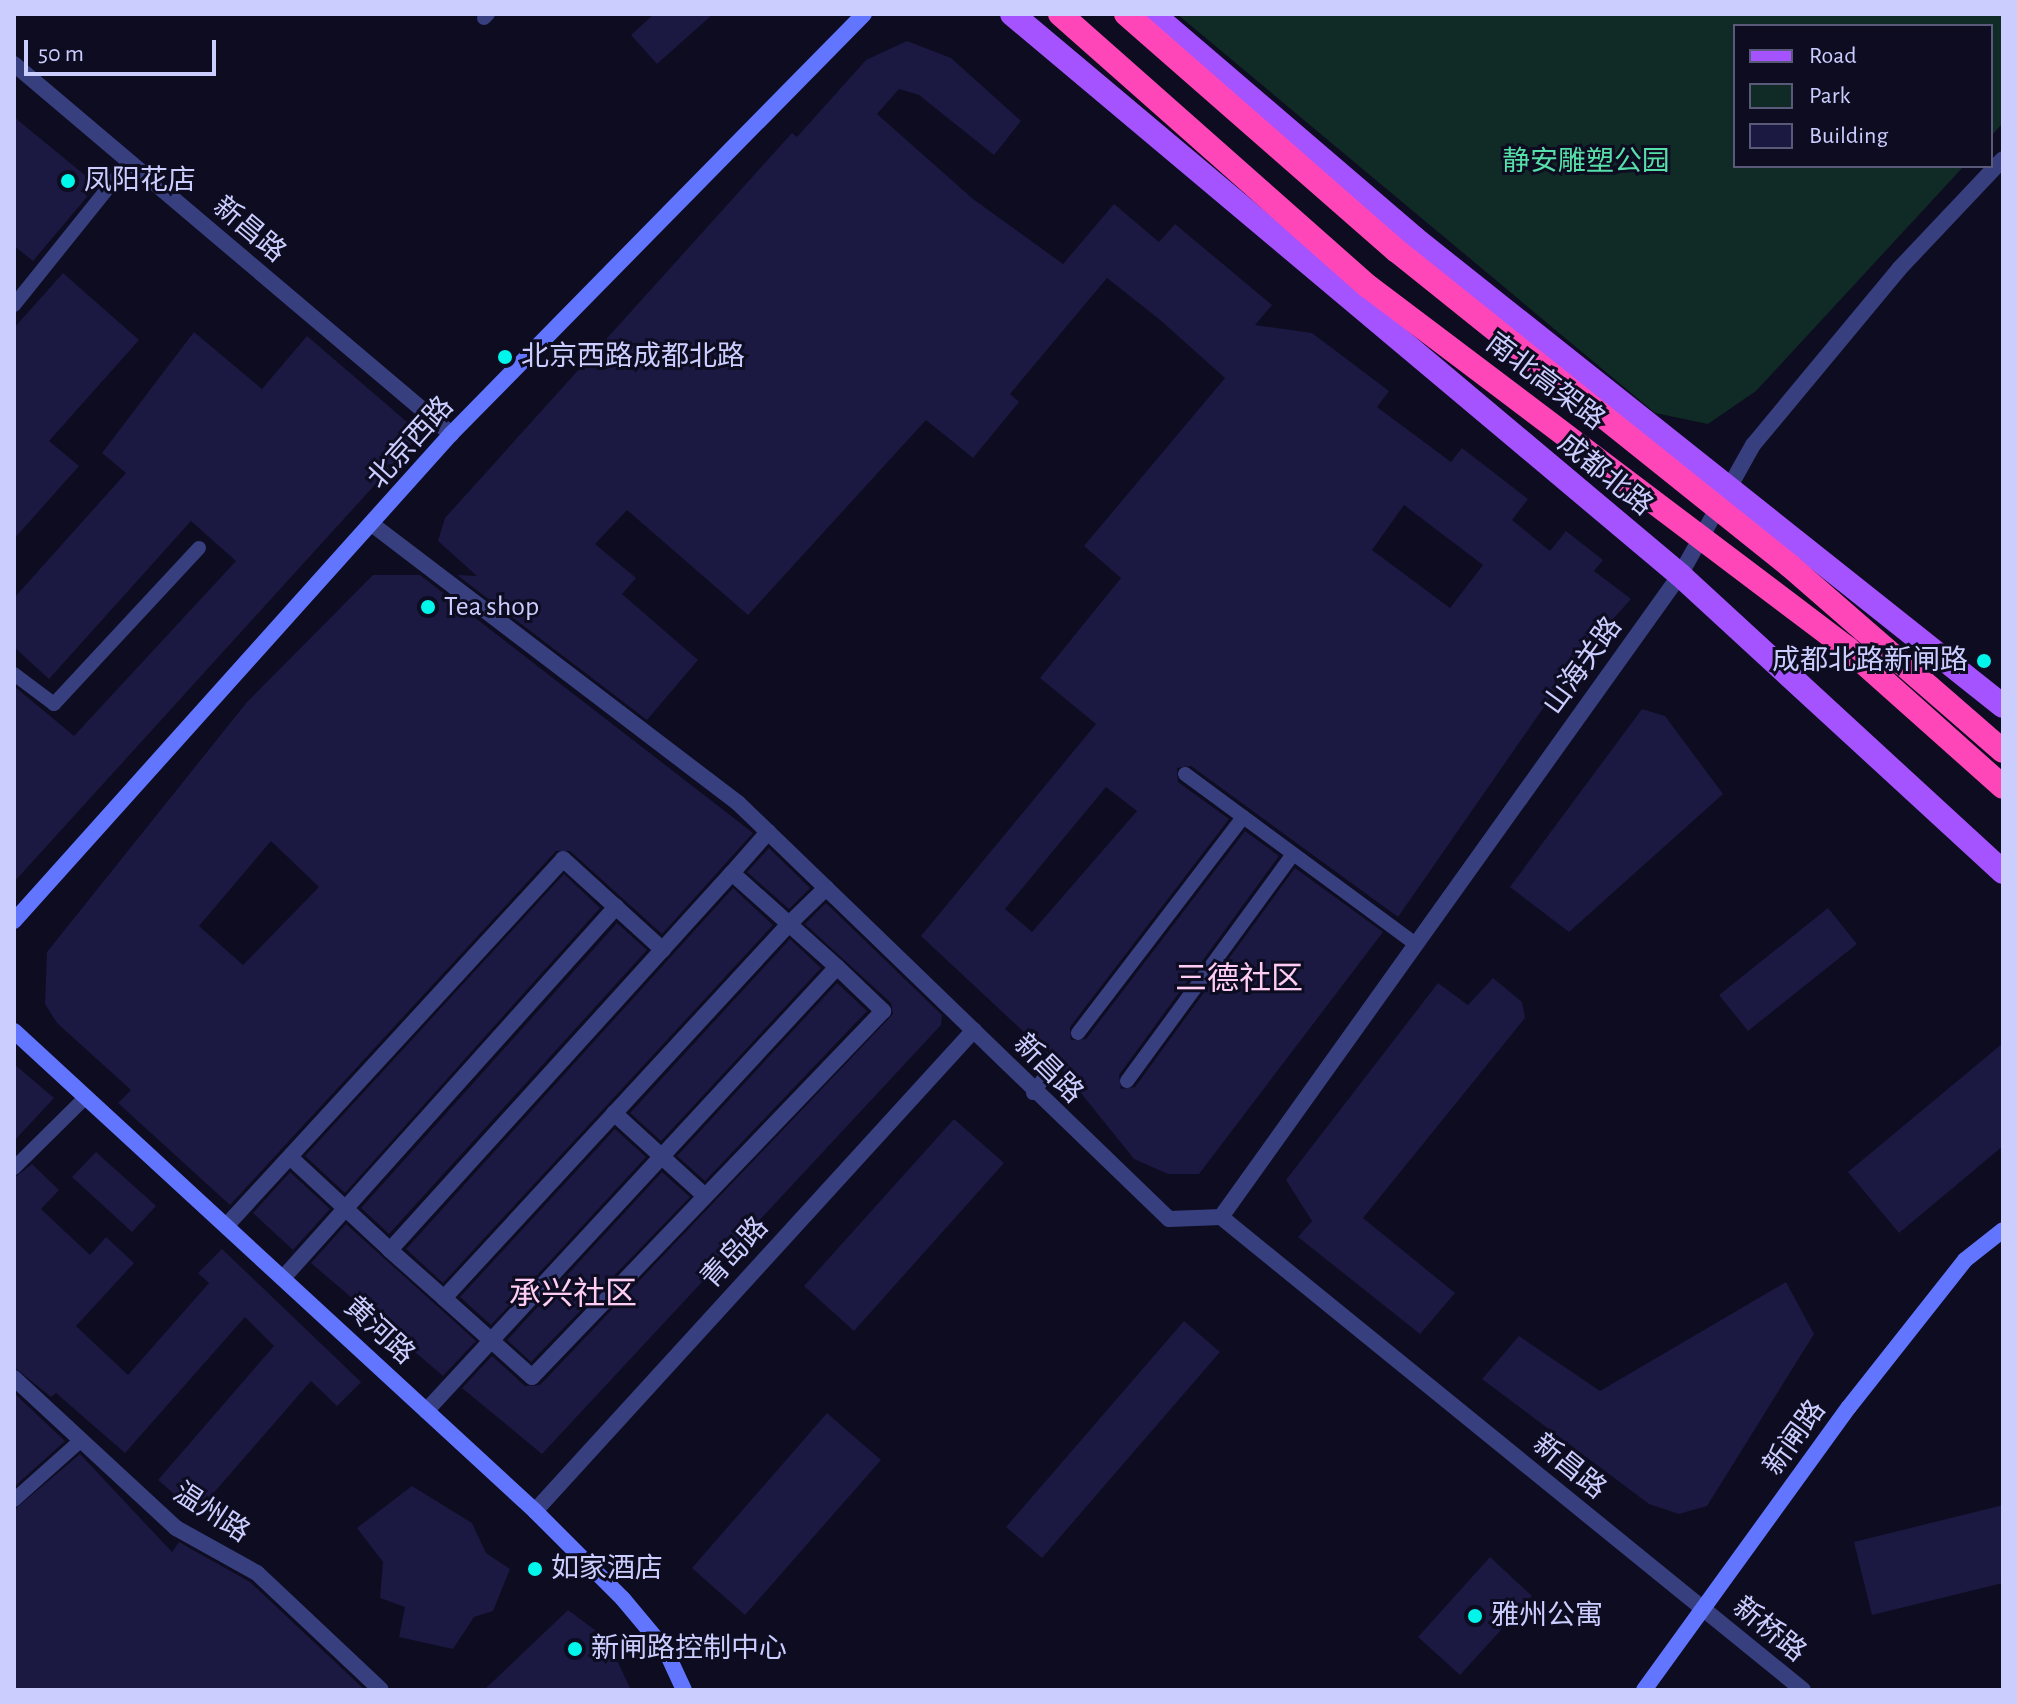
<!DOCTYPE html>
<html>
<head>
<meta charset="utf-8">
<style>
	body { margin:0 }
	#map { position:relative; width:2017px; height:1704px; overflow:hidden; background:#0d0c20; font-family:"Alegreya Sans","Noto Sans SC",sans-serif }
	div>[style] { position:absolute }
	.green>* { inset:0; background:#102a25 }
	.building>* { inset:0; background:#1b1841 }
	.lane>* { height:14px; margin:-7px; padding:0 7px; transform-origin:7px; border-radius:7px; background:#373f7f }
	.street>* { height:16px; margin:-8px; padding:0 8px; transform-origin:8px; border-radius:8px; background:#373f7f }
	.secondary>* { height:16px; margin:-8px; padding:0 8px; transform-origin:8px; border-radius:8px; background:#6275ff }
	.primary>* { height:24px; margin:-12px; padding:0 12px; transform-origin:12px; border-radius:12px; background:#a552ff }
	.highway-bridge>* { height:24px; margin:-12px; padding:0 12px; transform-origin:12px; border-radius:12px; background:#ff46b9 }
	.dots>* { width:22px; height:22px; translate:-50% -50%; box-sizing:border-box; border:4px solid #0d0c20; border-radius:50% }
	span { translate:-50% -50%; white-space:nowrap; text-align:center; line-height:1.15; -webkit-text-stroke:6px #0d0c20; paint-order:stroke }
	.park-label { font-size:28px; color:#57dfa9 }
	.poi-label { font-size:28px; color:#cbcdff }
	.left { translate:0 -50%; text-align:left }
	.right { translate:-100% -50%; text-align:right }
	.street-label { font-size:28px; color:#cbcdff }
	.quarter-label { font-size:32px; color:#ffcdf4 }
	.frame { position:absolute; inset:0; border:16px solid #cbcdff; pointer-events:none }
	.legend { position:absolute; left:1733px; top:24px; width:260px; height:144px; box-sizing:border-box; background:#0d0c20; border:2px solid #595979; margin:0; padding:10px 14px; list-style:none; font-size:24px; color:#cbcdff }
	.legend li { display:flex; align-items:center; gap:16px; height:40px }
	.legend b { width:40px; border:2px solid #595979 }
	.scale { position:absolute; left:24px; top:40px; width:192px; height:36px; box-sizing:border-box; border:4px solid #cbcdff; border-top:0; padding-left:10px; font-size:24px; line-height:28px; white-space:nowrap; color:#cbcdff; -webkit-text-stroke:6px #0d0c20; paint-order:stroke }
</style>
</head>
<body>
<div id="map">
	<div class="green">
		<div style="clip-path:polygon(1177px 14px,2003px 14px,2003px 123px,1991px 136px,1991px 26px,1735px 26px,1735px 166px,1964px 166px,1756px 391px,1708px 424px,1655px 413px)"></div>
	</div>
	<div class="building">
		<div style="clip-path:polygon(654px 14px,713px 14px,657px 64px,631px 35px)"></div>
		<div style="clip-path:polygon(evenodd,907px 41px,951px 58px,1021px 121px,994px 155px,919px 95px,899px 89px,877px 114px,973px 199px,1063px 264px,1114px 204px,1159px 242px,1175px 224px,1272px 305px,1255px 325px,1312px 333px,1389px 391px,1377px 407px,1451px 462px,1462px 448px,1528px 499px,1512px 520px,1550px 551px,1566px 531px,1603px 560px,1594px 571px,1631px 599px,1578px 658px,1398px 917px,1191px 766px,1177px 768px,1178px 782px,1229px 819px,1070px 1027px,1071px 1040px,1086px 1039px,1245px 831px,1279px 856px,1119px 1075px,1121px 1089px,1135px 1087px,1295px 868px,1383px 932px,1199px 1174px,1168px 1174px,1134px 1159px,1056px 1062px,921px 936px,1096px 724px,1040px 678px,1121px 578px,1084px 546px,1225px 378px,1159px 319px,1107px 278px,1010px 394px,1019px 402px,973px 458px,926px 420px,748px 615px,627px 510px,595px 544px,636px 578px,622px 594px,698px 660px,647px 720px,457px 575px,477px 576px,438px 541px,445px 518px,792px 133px,797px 137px,866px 60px,907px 41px,1404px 505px,1483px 565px,1450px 608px,1372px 550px,1404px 505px,907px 41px,1106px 787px,1137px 811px,1032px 932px,1005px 909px,1106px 787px)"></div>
		<div style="clip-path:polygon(14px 117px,97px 185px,33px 261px,14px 246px)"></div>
		<div style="clip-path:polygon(63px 273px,139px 340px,49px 441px,79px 466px,14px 539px,14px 328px)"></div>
		<div style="clip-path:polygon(194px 332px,262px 389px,307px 336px,421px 434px,14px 882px,14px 686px,74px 736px,236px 561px,191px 521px,49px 679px,14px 647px,14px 598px,126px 473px,102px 453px)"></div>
		<div style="clip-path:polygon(evenodd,373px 575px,420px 575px,753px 833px,662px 934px,570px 851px,556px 851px,230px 1205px,118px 1103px,131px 1090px,57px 1023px,45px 1004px,47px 952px,247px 702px,373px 575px,271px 841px,319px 887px,243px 965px,199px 926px,271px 841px)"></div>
		<div style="clip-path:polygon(1642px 709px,1665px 716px,1723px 794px,1569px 932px,1510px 887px)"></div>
		<div style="clip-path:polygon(769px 848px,810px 888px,789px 909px,747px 872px)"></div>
		<div style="clip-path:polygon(564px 874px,600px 908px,345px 1193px,305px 1156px)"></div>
		<div style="clip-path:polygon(733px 888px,773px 925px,443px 1283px,406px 1249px)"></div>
		<div style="clip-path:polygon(826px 903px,942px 1015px,941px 1025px,542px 1454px,462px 1388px,492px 1356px,525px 1386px,540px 1385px,893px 1014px,891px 1003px,805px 924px)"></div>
		<div style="clip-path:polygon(1828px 908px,1857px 944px,1748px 1031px,1719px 995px)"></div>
		<div style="clip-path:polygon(617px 923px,647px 950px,389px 1234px,361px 1208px)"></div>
		<div style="clip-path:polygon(790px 939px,821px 968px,661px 1141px,630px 1113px)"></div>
		<div style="clip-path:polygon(1493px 978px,1522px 1002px,1525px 1018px,1363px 1218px,1455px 1293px,1420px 1334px,1298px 1237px,1312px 1221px,1286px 1180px,1438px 983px,1468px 1005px)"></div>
		<div style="clip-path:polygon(837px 983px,867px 1011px,705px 1181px,677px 1156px)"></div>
		<div style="clip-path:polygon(2003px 1043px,2003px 1146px,1899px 1233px,1848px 1172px)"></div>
		<div style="clip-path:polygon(14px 1064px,54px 1098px,14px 1141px)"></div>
		<div style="clip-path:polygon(954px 1119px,1004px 1163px,854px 1331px,804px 1286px)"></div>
		<div style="clip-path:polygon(615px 1129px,646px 1157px,491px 1325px,460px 1297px)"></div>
		<div style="clip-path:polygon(96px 1152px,156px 1206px,132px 1232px,72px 1177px)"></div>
		<div style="clip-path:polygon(32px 1164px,59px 1190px,41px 1209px,90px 1255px,106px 1237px,134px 1263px,76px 1326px,128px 1375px,209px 1283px,198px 1273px,222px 1249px,361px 1382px,337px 1406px,311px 1381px,196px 1513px,158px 1480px,274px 1346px,245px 1317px,125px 1453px,56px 1393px,51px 1397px,14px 1367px,14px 1178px)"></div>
		<div style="clip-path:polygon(290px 1172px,330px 1209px,293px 1250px,253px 1213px)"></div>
		<div style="clip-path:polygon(662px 1172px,690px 1197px,531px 1362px,507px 1340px)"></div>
		<div style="clip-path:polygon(346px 1224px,476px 1341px,443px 1376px,311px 1263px)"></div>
		<div style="clip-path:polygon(1786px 1282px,1814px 1334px,1707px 1506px,1679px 1514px,1649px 1504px,1482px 1379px,1519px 1336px,1600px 1391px)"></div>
		<div style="clip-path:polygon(1184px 1321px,1220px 1352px,1042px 1558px,1006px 1527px)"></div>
		<div style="clip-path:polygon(14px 1393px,65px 1441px,14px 1487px)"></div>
		<div style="clip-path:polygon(827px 1413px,881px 1460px,745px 1615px,692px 1568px)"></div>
		<div style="clip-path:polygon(80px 1454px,172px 1552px,179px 1542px,250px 1582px,365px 1690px,14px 1690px,14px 1510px)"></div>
		<div style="clip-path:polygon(412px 1486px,472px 1523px,486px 1553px,510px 1569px,493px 1611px,474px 1617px,453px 1649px,399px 1637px,405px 1607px,380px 1598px,383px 1562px,357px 1528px)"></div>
		<div style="clip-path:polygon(2003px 1505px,2003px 1583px,1872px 1615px,1854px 1542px)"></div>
		<div style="clip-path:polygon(1490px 1557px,1532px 1596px,1460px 1675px,1418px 1637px)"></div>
		<div style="clip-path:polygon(568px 1610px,607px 1639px,631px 1690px,484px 1690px)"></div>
	</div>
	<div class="lane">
		<div style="left:484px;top:18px;width:6px;rotate:-45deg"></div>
		<div style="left:14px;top:305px;width:182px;rotate:-51.2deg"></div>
		<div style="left:14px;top:674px;width:50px;rotate:36.9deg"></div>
		<div style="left:54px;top:704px;width:213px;rotate:-47.1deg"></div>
		<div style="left:1185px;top:774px;width:287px;rotate:36.4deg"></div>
		<div style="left:1078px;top:1033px;width:272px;rotate:-52.6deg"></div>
		<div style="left:1127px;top:1081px;width:281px;rotate:-53.8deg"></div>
		<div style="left:1033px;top:1093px;width:29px;rotate:-54deg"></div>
		<div style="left:14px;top:1168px;width:101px;rotate:-44.6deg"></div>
		<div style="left:14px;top:1500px;width:89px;rotate:-41.8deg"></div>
	</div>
	<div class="street">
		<div style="left:14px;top:64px;width:573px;rotate:40.25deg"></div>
		<div style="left:373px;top:525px;width:459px;rotate:37.3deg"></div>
		<div style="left:738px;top:803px;width:599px;rotate:43.99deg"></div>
		<div style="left:1169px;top:1219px;width:52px;rotate:-2.2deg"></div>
		<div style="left:1221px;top:1217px;width:750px;rotate:39.1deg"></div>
		<div style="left:732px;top:873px;width:55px;rotate:-48.7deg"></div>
		<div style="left:614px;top:1113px;width:123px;rotate:42.4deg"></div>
		<div style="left:290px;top:1157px;width:137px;rotate:42.9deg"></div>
		<div style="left:1221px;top:1217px;width:789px;rotate:-54.44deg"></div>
		<div style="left:1680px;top:575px;width:149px;rotate:-60.7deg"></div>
		<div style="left:1753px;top:445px;width:229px;rotate:-50.3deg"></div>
		<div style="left:1899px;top:269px;width:151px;rotate:-46.6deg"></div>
		<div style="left:226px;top:1226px;width:498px;rotate:-47.4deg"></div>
		<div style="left:563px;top:859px;width:135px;rotate:42.3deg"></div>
		<div style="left:283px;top:1278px;width:499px;rotate:-48.1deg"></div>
		<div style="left:444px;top:1298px;width:72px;rotate:-138.4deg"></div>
		<div style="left:390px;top:1250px;width:509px;rotate:-47.79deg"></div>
		<div style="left:732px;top:873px;width:76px;rotate:41.8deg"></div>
		<div style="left:789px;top:924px;width:64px;rotate:41.9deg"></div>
		<div style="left:837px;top:967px;width:64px;rotate:43.7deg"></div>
		<div style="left:883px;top:1011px;width:507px;rotate:133.8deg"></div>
		<div style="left:532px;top:1377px;width:118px;rotate:-138.1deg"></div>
		<div style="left:444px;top:1298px;width:509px;rotate:-47.31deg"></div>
		<div style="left:789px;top:924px;width:52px;rotate:-44.2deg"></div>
		<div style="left:14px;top:1378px;width:221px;rotate:42.8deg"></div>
		<div style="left:176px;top:1528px;width:93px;rotate:29.1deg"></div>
		<div style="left:257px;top:1573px;width:170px;rotate:43.3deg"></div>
		<div style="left:426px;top:1411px;width:605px;rotate:-47.21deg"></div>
		<div style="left:535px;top:1511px;width:651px;rotate:-47.61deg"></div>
	</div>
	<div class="secondary">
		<div style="left:14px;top:921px;width:654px;rotate:-48.1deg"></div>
		<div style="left:451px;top:434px;width:589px;rotate:-45.48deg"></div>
		<div style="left:14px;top:1031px;width:708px;rotate:42.65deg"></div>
		<div style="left:535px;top:1511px;width:124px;rotate:45deg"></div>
		<div style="left:623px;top:1599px;width:65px;rotate:50deg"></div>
		<div style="left:665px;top:1649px;width:45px;rotate:65.1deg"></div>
		<div style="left:1644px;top:1690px;width:349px;rotate:-54.1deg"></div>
		<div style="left:1849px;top:1407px;width:187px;rotate:-51.7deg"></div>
		<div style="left:1965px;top:1260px;width:48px;rotate:-38.3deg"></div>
	</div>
	<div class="primary">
		<div style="left:1012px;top:14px;width:872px;rotate:40.02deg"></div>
		<div style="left:1680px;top:575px;width:439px;rotate:42.6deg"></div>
		<div style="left:1153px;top:14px;width:344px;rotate:40.6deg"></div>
		<div style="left:1414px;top:238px;width:752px;rotate:38.47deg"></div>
	</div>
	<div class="highway-bridge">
		<div style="left:1060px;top:14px;width:412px;rotate:41.5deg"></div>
		<div style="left:1369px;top:287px;width:599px;rotate:37.06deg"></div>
		<div style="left:1847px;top:648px;width:209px;rotate:41.7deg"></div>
		<div style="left:1126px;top:14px;width:360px;rotate:41.2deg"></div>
		<div style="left:1397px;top:251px;width:504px;rotate:38.71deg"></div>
		<div style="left:1790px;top:566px;width:282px;rotate:41deg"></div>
	</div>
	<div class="dots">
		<div style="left:68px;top:181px;background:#00f6eb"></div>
		<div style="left:505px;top:357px;background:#00f6eb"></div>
		<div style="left:428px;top:607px;background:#00f6eb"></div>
		<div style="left:1984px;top:661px;background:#00f6eb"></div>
		<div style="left:535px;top:1569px;background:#00f6eb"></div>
		<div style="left:1475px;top:1616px;background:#00f6eb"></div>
		<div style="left:575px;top:1649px;background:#00f6eb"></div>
	</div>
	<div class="park-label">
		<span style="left:1586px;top:162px">静安雕塑公园</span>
	</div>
	<div class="poi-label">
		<span class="left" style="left:84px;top:181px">凤阳花店</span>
		<span class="left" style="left:521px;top:357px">北京西路成都北路</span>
		<span class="left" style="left:444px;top:607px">Tea shop</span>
		<span class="right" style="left:1968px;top:661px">成都北路新闸路</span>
		<span class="left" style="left:551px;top:1569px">如家酒店</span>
		<span class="left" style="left:1491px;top:1616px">雅州公寓</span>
		<span class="left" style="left:591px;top:1649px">新闸路控制中心</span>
	</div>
	<div class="street-label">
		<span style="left:249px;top:230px;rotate:40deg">新昌路</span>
		<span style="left:1545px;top:382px;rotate:37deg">南北高架路</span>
		<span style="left:411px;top:443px;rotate:-48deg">北京西路</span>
		<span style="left:1605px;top:475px;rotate:39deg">成都北路</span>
		<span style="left:1583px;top:666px;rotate:-54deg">山海关路</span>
		<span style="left:1048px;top:1069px;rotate:45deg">新昌路</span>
		<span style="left:735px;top:1253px;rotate:-48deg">青岛路</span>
		<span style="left:379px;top:1331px;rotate:43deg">黄河路</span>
		<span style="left:1795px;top:1438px;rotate:-54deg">新闸路</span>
		<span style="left:1569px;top:1467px;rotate:39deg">新昌路</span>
		<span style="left:211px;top:1513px;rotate:33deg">温州路</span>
		<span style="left:1769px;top:1630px;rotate:39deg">新桥路</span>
	</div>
	<div class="quarter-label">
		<span style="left:1239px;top:979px">三德社区</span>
		<span style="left:573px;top:1294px">承兴社区</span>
	</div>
	<div class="frame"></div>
	<ul class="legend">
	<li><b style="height:10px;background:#a552ff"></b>Road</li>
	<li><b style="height:22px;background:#102a25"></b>Park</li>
	<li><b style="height:22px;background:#1b1841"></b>Building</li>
	</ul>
	<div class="scale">50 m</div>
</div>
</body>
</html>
